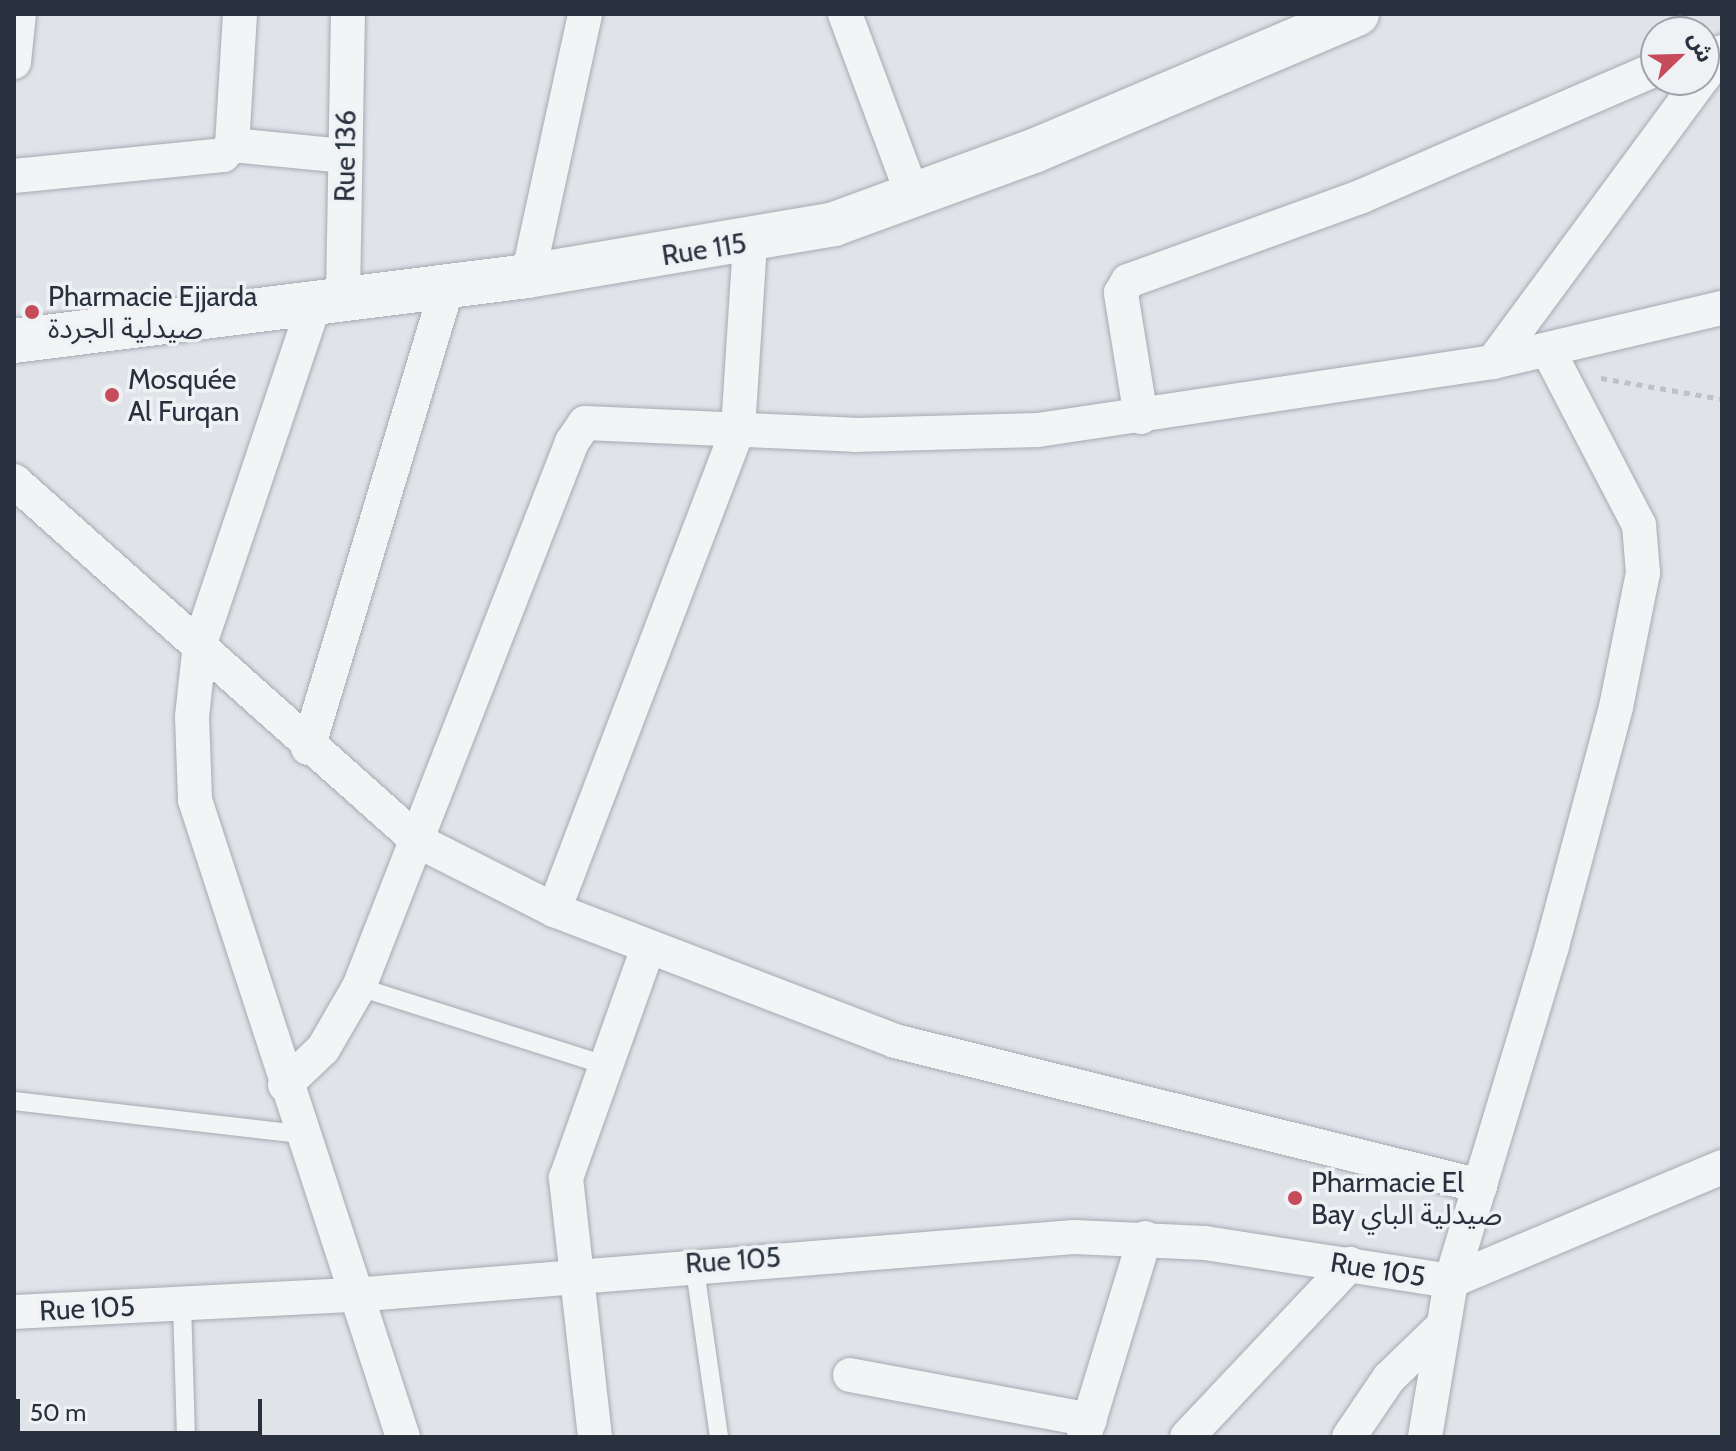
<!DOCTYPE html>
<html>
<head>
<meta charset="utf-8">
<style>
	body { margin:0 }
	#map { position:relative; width:1736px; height:1451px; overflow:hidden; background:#e0e3e8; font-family:Cabin,"Noto Sans Arabic",sans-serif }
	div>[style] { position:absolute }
	.path>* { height:5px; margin-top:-2.5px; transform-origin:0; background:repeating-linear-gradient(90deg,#bec1c6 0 6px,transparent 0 12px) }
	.roads { filter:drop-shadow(0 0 2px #a5aab2) drop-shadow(0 0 2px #a5aab2) }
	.service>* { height:18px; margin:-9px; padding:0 9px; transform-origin:9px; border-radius:9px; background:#f2f4f6 }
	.minor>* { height:34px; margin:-17px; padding:0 17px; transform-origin:17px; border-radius:17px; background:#f2f4f6 }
	.tertiary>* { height:44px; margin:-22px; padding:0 22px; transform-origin:22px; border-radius:22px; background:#f2f4f6 }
	.dots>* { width:22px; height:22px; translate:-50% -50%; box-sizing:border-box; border:4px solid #eff2f5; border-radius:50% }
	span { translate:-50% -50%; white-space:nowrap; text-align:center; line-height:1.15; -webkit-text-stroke:7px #eff2f5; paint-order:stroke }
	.street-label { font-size:28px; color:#29313e }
	.poi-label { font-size:28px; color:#29313e }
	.left { translate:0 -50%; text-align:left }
	.frame { position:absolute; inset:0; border:16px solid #29313e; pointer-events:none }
	.north { position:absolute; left:1640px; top:16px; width:80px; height:80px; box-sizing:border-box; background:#eff2f5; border:2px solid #a0a5ac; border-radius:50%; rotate:67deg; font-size:22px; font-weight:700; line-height:32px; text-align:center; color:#29313e }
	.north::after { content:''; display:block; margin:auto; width:28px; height:36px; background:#c64c5c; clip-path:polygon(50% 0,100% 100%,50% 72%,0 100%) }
	.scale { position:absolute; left:16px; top:1399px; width:246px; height:36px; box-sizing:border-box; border:4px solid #29313e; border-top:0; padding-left:10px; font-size:24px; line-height:28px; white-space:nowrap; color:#29313e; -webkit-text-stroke:6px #eff2f5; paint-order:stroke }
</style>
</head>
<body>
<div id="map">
	<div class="path">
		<div style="left:1601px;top:378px;width:123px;rotate:9.8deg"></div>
	</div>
	<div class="roads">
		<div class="service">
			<div style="left:359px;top:987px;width:255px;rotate:17.6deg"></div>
			<div style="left:14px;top:1101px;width:288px;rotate:6.6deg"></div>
			<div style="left:694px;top:1263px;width:176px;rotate:81.8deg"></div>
			<div style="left:182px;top:1303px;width:134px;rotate:88.3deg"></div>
		</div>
		<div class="minor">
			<div style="left:845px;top:14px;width:197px;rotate:69.5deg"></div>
			<div style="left:14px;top:62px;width:48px;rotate:-84.1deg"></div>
			<div style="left:1704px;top:76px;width:30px;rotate:-53deg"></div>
			<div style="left:232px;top:145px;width:114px;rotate:5.6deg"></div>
			<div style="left:14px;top:176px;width:210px;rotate:-5.7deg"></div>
			<div style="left:223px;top:155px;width:13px;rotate:-48deg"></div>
			<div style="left:232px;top:145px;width:131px;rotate:-86.5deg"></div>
			<div style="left:528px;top:276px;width:268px;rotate:-77.7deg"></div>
			<div style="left:343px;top:297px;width:283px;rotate:-89deg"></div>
			<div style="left:315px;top:302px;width:360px;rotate:108.6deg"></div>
			<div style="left:200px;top:643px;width:74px;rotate:96.2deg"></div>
			<div style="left:192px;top:717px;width:83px;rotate:87.9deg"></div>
			<div style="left:195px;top:800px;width:670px;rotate:71.92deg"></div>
			<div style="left:1493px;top:362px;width:350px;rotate:-53.6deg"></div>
			<div style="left:1141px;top:417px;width:126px;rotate:-99.2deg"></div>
			<div style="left:1121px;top:293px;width:14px;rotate:-60deg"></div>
			<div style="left:1128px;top:281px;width:247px;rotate:-19.9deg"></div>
			<div style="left:1360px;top:197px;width:322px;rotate:-23.4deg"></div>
			<div style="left:14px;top:481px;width:541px;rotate:41.7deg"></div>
			<div style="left:418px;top:841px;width:153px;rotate:26.9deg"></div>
			<div style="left:554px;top:910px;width:365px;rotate:21deg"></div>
			<div style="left:895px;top:1041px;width:603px;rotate:13.92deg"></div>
			<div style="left:308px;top:748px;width:481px;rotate:-73.2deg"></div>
			<div style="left:554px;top:910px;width:515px;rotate:-69.07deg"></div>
			<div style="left:738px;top:429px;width:187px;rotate:-86.3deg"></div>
			<div style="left:285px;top:1085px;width:52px;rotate:-43.5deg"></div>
			<div style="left:323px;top:1049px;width:72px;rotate:-59.9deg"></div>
			<div style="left:359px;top:987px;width:585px;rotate:-68.65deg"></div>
			<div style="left:572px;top:442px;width:23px;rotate:-56deg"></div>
			<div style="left:585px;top:423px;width:270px;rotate:2.5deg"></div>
			<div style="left:855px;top:435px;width:183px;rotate:-1.6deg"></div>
			<div style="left:1038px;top:430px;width:460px;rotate:-8.5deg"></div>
			<div style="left:1493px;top:362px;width:235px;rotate:-13.3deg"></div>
			<div style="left:1451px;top:1281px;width:294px;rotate:-22.8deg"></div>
			<div style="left:14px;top:1312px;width:339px;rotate:-2.9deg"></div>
			<div style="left:353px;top:1295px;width:723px;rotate:-4.6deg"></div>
			<div style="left:1074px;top:1237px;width:131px;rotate:2.6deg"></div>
			<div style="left:1205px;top:1243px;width:249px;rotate:8.8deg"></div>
			<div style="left:850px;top:1375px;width:244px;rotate:10.6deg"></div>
			<div style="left:595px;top:1437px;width:261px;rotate:-96.4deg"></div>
			<div style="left:566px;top:1178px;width:241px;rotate:-70.4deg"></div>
			<div style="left:1084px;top:1437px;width:208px;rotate:-73deg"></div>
			<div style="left:1187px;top:1437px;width:238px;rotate:-46.7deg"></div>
			<div style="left:1349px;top:1437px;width:71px;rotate:-55.9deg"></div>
			<div style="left:1389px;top:1378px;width:72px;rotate:-43.9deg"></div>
			<div style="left:1425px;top:1437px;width:158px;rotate:-80.5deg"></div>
			<div style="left:1451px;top:1281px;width:350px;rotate:-73.2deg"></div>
			<div style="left:1552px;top:946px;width:247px;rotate:-75deg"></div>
			<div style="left:1616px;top:707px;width:137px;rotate:-78.6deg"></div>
			<div style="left:1643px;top:573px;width:48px;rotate:-94.8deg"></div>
			<div style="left:1639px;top:525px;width:197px;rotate:-117.5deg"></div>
		</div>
		<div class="tertiary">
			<div style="left:14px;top:341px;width:518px;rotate:-7.21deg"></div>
			<div style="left:528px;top:276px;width:310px;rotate:-9.6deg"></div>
			<div style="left:834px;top:224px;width:213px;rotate:-20.1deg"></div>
			<div style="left:1034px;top:151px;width:351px;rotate:-23deg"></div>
		</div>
	</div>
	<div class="dots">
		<div style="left:32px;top:312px;background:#c64c5c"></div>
		<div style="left:112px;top:395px;background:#c64c5c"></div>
		<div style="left:1295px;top:1198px;background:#c64c5c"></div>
	</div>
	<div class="street-label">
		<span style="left:345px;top:156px;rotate:-89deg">Rue 136</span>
		<span style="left:704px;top:249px;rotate:-9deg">Rue 115</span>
		<span style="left:733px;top:1260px;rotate:-4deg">Rue 105</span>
		<span style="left:1378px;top:1269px;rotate:9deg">Rue 105</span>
		<span style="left:87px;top:1308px;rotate:-3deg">Rue 105</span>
	</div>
	<div class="poi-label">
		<span class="left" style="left:48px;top:312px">Pharmacie Ejjarda<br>صيدلية الجردة</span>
		<span class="left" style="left:128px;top:395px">Mosquée<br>Al Furqan</span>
		<span class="left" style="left:1311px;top:1198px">Pharmacie El<br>Bay صيدلية الباي</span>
	</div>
	<div class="frame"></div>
	<div class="north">ش</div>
	<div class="scale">50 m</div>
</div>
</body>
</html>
